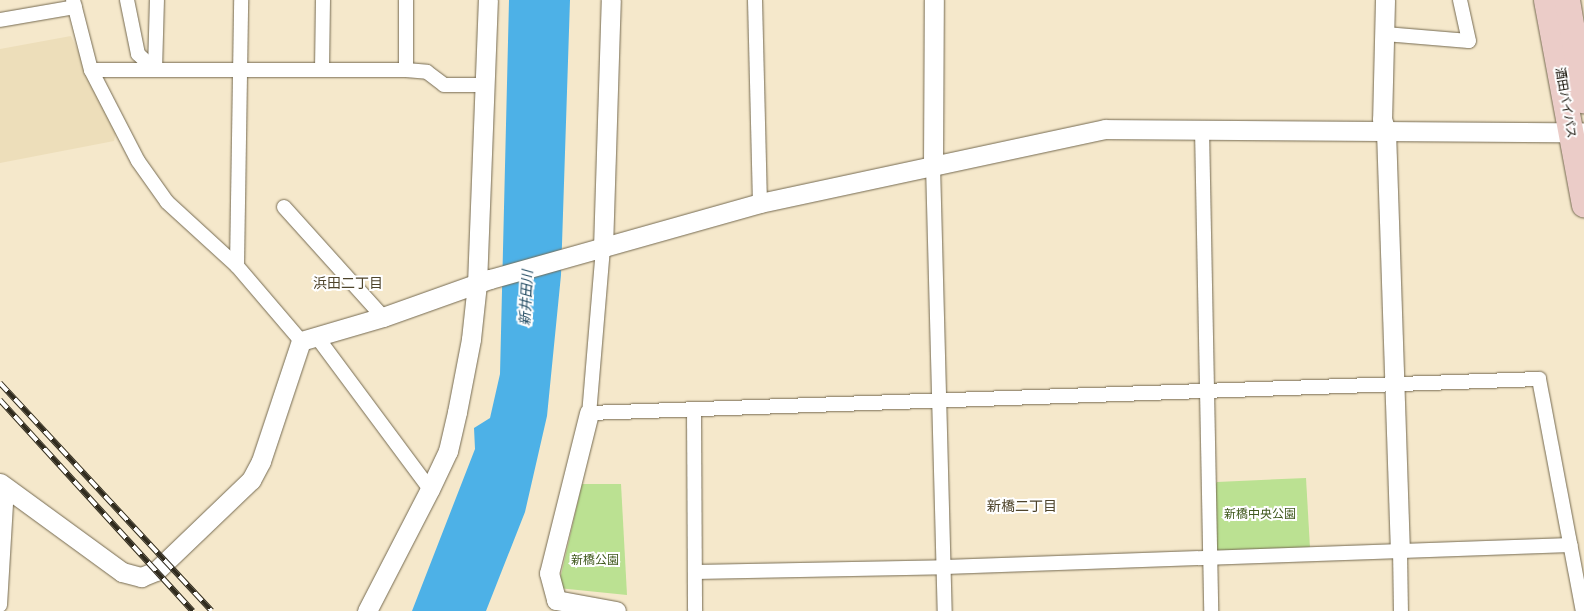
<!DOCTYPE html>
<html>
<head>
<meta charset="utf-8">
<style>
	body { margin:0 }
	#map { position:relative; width:1584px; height:611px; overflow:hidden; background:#f5e8cb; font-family:"Archivo Narrow","Noto Sans JP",sans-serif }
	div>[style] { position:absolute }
	.built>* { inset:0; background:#eddeba }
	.green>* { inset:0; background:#bbe192 }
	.water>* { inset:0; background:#4db1e7 }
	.roads { filter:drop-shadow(0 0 1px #756a51) drop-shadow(0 0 1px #756a51) }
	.street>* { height:14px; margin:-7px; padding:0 7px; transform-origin:7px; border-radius:7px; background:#fff }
	.secondary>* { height:19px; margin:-9.5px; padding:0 9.5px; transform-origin:9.5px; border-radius:9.5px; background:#fff }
	.highway>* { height:25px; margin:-12.5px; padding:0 12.5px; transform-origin:12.5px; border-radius:12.5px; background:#ebccc8 }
	.rail>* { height:5.5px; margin-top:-2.75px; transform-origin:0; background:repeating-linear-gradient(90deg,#fff 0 11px,#302b1e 0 22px); box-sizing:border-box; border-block:1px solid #302b1e }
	span { translate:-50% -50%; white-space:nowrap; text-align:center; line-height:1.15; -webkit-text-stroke:4px #fff; paint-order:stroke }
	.street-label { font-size:12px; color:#141006 }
	.park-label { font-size:12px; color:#40591e }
	.neighbourhood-label { font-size:14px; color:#4e442b }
	.water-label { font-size:14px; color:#234c63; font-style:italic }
</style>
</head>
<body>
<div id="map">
	<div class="built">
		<div style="clip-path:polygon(71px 36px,116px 133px,114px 141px,0 163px,0 49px)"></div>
	</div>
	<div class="green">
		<div style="clip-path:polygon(1306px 478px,1310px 548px,1220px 553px,1213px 547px,1210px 490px,1217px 482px)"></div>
		<div style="clip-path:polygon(582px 484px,621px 484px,627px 595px,558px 588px)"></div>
	</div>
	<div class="water">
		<div style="clip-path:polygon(509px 0,570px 0,561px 275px,547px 416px,525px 512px,486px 611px,412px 611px,475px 449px,474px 428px,490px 418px,500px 374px)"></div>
	</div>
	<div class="roads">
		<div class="street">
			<div style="left:73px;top:0;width:72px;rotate:75.6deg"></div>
			<div style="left:91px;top:70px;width:102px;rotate:62.7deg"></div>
			<div style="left:138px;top:161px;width:50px;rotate:54.7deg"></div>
			<div style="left:167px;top:202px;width:95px;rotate:42.4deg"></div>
			<div style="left:237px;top:266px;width:99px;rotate:49.5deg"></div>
			<div style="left:127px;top:0;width:55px;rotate:78.5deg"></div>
			<div style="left:138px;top:54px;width:23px;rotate:43deg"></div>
			<div style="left:155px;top:70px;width:70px;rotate:-88.4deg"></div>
			<div style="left:755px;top:0;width:203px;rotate:88.6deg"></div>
			<div style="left:0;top:20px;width:76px;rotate:-9.8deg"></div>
			<div style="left:1385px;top:34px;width:84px;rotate:4.8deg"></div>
			<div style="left:1469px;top:41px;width:42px;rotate:-102.4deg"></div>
			<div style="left:91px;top:70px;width:315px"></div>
			<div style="left:406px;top:70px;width:21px;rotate:5deg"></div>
			<div style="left:427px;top:72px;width:21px;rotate:37deg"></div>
			<div style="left:444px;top:85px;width:42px"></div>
			<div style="left:322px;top:70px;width:70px;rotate:-89.2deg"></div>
			<div style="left:406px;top:70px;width:70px;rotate:-90deg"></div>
			<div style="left:1202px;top:129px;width:482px;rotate:88.9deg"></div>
			<div style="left:933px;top:165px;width:446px;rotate:88.5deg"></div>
			<div style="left:284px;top:207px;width:148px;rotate:48deg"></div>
			<div style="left:603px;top:248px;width:166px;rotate:94.8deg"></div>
			<div style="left:589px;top:413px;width:951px;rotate:-2.05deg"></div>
			<div style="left:1539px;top:379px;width:236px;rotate:79.3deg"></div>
			<div style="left:237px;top:266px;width:266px;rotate:-89.1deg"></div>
			<div style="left:317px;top:337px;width:189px;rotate:53.4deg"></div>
			<div style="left:694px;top:410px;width:201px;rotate:89.7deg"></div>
			<div style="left:1400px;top:550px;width:61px;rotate:89.1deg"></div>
			<div style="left:695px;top:572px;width:250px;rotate:-1.1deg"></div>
			<div style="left:945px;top:567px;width:626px;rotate:-2.01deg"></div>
			<div style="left:0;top:605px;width:118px;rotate:-86.6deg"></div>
		</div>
		<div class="secondary">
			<div style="left:1385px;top:0;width:119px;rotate:91.4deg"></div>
			<div style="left:1382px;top:119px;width:13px;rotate:72deg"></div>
			<div style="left:1386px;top:131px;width:419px;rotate:88.1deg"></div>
			<div style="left:933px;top:165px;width:165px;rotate:-89.7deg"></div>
			<div style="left:603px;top:248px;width:248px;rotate:-88.2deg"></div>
			<div style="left:589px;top:413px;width:165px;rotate:104deg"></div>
			<div style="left:549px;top:573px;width:28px;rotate:75deg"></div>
			<div style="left:556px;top:600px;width:61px;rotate:10.4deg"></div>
			<div style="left:0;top:483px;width:151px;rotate:36.1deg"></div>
			<div style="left:122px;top:572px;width:20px;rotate:15deg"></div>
			<div style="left:141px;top:577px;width:16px;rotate:-22deg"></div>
			<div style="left:156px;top:571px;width:132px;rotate:-43.8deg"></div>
			<div style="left:251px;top:480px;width:21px;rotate:-62deg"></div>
			<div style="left:261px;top:461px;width:126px;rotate:-71.6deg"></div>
			<div style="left:301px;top:341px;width:85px;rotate:-16.3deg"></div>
			<div style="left:383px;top:317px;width:114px;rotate:-19.6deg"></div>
			<div style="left:490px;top:279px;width:280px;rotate:-15.7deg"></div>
			<div style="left:760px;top:203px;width:353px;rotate:-12.1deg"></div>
			<div style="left:1105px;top:129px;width:479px;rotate:0.4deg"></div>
			<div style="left:367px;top:611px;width:137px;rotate:-62.7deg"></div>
			<div style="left:430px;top:489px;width:42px;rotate:-64.7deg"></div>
			<div style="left:448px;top:451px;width:40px;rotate:-77deg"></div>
			<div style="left:457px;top:412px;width:74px;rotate:-79.1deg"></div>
			<div style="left:471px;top:339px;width:55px;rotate:-83.8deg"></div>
			<div style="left:477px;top:284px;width:284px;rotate:-87.8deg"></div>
		</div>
		<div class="highway">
			<div style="left:1546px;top:0;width:208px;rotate:79.5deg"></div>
			<div style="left:1567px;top:0;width:102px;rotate:80.4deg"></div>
		</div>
	</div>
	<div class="rail">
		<div style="left:0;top:383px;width:311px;rotate:47.1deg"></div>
		<div style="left:0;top:400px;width:286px;rotate:47.6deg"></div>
	</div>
	<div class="street-label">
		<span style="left:1565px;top:103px;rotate:80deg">酒田バイパス</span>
	</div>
	<div class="park-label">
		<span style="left:1260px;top:515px">新橋中央公園</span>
		<span style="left:595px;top:561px">新橋公園</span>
	</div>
	<div class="neighbourhood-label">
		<span style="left:348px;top:283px">浜田二丁目</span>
		<span style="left:1022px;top:506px">新橋二丁目</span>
	</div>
	<div class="water-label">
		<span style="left:526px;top:298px;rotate:-87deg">新井田川</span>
	</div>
</div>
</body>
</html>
